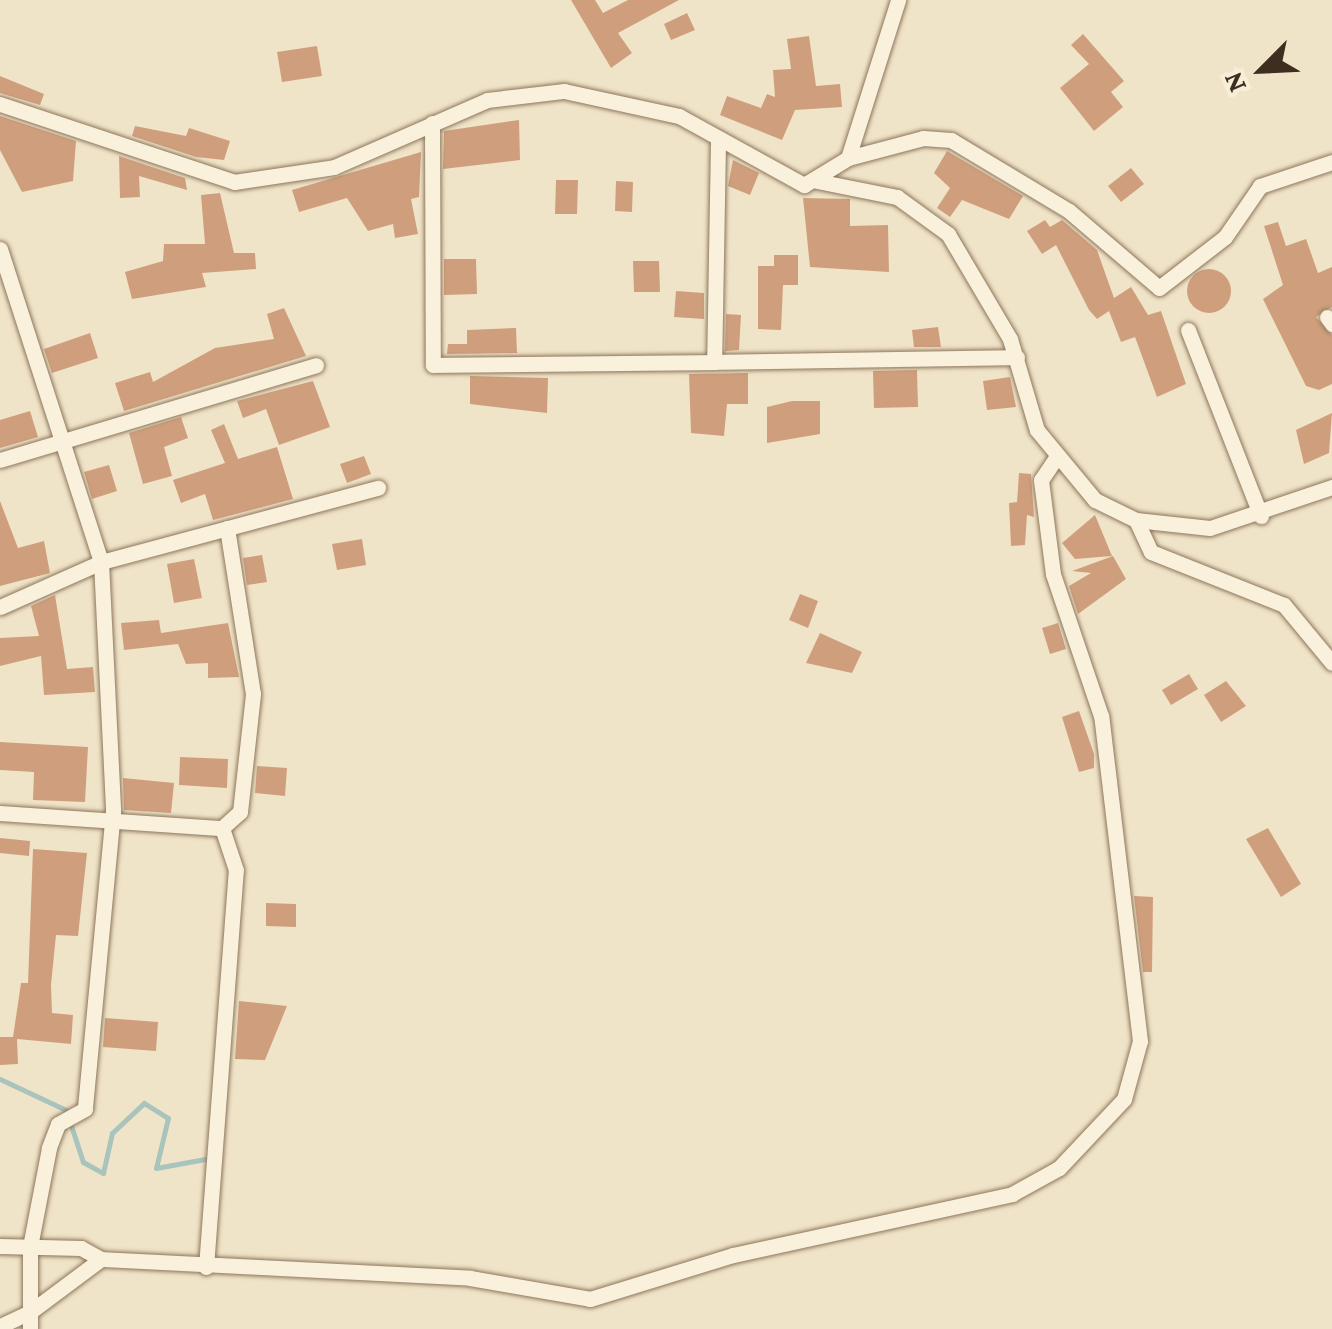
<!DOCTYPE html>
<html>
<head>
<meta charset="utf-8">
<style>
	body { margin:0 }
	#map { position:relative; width:1332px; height:1329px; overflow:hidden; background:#f0e4c8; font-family:"Crimson Pro",serif }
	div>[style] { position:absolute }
	.stream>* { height:5px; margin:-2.5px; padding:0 2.5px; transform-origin:2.5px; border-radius:2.5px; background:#a9c4bc }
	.building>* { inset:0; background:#cf9f7d }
	.round { border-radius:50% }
	.roads { filter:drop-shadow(0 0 2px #8d765c) drop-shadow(0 0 2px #8d765c) }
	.street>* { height:15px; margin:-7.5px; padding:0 7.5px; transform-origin:7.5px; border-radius:7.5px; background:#faf1dc }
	span { translate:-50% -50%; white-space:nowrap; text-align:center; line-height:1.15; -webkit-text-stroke:9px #f7eed8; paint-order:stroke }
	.north { position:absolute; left:1212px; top:20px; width:100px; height:100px; -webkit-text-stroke:8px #f7eed8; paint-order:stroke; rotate:246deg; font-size:28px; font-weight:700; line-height:40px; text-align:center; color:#3d2e20 }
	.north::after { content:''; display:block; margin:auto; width:35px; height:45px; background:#3d2e20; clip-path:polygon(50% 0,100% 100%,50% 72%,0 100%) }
</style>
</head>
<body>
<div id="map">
	<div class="stream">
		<div style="left:0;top:1079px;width:73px;rotate:25.2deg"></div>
		<div style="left:66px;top:1110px;width:55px;rotate:71.9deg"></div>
		<div style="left:83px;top:1162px;width:23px;rotate:29deg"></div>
		<div style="left:103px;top:1173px;width:41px;rotate:-77.3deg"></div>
		<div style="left:112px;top:1133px;width:44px;rotate:-43.2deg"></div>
		<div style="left:144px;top:1103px;width:28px;rotate:32deg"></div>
		<div style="left:168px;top:1118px;width:51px;rotate:103.5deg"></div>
		<div style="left:156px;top:1168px;width:50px;rotate:-10.4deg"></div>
	</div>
	<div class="building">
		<div style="clip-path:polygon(571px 0,595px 0,603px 13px,628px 0,679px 0,618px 33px,632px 53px,611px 68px)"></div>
		<div style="clip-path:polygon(687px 13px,695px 30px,671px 40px,664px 24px)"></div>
		<div style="clip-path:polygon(1083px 34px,1124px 81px,1111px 92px,1123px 107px,1094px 131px,1060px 88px,1089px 64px,1071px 45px)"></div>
		<div style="clip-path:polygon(809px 36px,816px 86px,840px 84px,842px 107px,795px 110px,782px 140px,720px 115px,727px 96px,761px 108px,767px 94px,775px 97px,773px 70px,791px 69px,787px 39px)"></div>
		<div style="clip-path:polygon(317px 46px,322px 76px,282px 82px,277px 52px)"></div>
		<div style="clip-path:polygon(0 76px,44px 94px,40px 105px,0 93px)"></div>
		<div style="clip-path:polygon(0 116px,76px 141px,73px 181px,22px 192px,0 150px)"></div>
		<div style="clip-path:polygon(519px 120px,520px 160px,443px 169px,444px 131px)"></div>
		<div style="clip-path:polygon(135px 126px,186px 136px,189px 128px,230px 141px,224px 160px,196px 157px,132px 136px)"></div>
		<div style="clip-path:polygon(947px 151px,1023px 196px,1009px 219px,962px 200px,950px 217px,937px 208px,950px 188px,934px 173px)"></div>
		<div style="clip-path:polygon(421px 152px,419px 197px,411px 199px,418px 234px,395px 238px,393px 224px,368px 231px,347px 198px,299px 212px,292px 190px)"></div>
		<div style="clip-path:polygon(119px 156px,185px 178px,187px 190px,139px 176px,140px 197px,120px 198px)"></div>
		<div style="clip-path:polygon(733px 160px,759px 173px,750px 195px,728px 186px)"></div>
		<div style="clip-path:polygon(1131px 168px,1144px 184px,1121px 202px,1108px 186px)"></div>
		<div style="clip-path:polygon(556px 180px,578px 180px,577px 214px,555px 214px)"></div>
		<div style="clip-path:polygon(616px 181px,633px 182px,632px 212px,615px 211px)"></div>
		<div style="clip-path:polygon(220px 193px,234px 253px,255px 253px,256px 269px,202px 273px,206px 287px,132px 299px,125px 272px,163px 261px,164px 244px,205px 244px,201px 195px)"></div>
		<div style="clip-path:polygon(803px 198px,850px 199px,850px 226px,888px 225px,889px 272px,810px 267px)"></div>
		<div style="clip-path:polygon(1045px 220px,1050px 227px,1062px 220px,1097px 250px,1114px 298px,1131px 287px,1148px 315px,1161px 311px,1186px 384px,1157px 397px,1135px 337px,1121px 342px,1109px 311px,1097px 319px,1089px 310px,1056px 245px,1042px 254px,1027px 231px)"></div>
		<div style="clip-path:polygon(1278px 222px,1286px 246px,1306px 239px,1318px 273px,1332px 267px,1332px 307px,1316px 317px,1332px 335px,1332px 384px,1319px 390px,1306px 386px,1263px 299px,1283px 285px,1264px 226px)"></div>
		<div style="clip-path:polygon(774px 255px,798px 255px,798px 285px,783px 285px,781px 330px,758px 329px,758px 266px,774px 266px)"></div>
		<div style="clip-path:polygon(444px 259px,476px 259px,477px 294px,444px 295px)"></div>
		<div style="clip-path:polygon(633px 261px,659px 261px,660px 292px,634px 292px)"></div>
		<div class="round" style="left:1187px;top:269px;width:44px;height:44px"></div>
		<div style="clip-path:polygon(676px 291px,704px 293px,704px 319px,674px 317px)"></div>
		<div style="clip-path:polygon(284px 308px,306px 356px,124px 411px,115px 383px,150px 372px,153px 382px,215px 348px,274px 339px,267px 314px)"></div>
		<div style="clip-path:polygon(726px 314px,741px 315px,739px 350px,725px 351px)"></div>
		<div style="clip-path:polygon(938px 327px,941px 347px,914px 347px,912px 330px)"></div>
		<div style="clip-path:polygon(516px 328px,517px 353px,447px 354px,448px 344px,467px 344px,467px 330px)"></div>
		<div style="clip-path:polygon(90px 333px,98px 358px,52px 373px,44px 349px)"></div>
		<div style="clip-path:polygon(917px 370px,918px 407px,874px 408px,873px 371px)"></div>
		<div style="clip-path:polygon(748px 373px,748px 404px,727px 404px,724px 436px,691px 433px,689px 374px)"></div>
		<div style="clip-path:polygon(470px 376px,548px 378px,547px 413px,470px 404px)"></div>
		<div style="clip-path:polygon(1010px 377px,1016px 407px,987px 410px,983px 381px)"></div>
		<div style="clip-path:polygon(313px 381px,330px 427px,279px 445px,266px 409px,243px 418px,237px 401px)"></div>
		<div style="clip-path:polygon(792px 401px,820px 401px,820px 434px,767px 443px,767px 407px)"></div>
		<div style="clip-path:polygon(30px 411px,38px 437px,0 448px,0 420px)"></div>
		<div style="clip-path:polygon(1332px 413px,1329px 453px,1304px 464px,1296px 430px)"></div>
		<div style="clip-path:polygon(181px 417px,188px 438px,164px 447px,172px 476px,143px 484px,129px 433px)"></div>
		<div style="clip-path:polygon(224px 424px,238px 459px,277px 447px,293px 499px,213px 520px,205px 494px,181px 503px,173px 480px,225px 463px,211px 430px)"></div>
		<div style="clip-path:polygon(364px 456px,371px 474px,347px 483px,340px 464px)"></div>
		<div style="clip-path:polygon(109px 465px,117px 491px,92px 499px,84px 472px)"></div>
		<div style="clip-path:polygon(1019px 473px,1031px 474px,1034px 517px,1027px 515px,1025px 545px,1011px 546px,1009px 503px,1017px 502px)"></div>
		<div style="clip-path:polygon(0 501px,18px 548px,44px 541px,50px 573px,0 586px)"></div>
		<div style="clip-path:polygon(1095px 515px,1112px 556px,1075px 559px,1062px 543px)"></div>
		<div style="clip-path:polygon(362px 539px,366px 565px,337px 570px,332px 544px)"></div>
		<div style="clip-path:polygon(262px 555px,267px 582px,247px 585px,243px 558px)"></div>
		<div style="clip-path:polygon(1113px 556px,1126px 579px,1078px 614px,1069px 586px,1091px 573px,1072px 571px)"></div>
		<div style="clip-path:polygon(194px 559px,202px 598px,174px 603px,167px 564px)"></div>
		<div style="clip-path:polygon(800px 594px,818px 601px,808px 628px,789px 620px)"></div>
		<div style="clip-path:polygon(55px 595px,67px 669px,93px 667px,95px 692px,44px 695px,41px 656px,0 666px,0 638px,39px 636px,31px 606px)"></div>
		<div style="clip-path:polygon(159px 620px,161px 633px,228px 623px,239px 677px,208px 678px,208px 663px,186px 664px,178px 644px,124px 650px,121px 623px)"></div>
		<div style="clip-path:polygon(1058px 623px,1066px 649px,1050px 654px,1042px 628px)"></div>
		<div style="clip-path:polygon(820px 633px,862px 652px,852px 673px,806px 663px)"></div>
		<div style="clip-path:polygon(1189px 674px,1198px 689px,1171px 705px,1162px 690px)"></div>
		<div style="clip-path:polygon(1226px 681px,1246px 706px,1221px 722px,1204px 695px)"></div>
		<div style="clip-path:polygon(1079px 711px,1094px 754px,1094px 768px,1079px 772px,1062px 717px)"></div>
		<div style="clip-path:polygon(0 742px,88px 747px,85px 802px,33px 800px,34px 772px,0 770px)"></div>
		<div style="clip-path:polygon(180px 757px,228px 759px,227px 788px,179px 785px)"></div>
		<div style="clip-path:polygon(257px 766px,287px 768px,285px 796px,255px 793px)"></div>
		<div style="clip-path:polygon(123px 778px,174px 783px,171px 813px,124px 810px)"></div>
		<div style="clip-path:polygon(1268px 828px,1301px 884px,1281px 897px,1246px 839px)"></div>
		<div style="clip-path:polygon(0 838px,30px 841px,29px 856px,0 853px)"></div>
		<div style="clip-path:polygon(33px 849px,87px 853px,78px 936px,56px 935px,51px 985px,52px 1013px,73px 1015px,71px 1044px,17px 1039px,18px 1064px,0 1065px,0 1037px,13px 1037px,21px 983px,28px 983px)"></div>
		<div style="clip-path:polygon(1134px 896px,1153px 897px,1152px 972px,1143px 972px)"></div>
		<div style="clip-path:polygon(266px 903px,296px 904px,296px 927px,266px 926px)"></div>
		<div style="clip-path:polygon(239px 1001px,287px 1006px,265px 1060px,235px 1059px)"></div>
		<div style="clip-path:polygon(105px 1018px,158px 1022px,156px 1051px,103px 1047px)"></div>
	</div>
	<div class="roads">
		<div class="street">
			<div style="left:0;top:104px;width:247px;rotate:18.4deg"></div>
			<div style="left:234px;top:182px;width:101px;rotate:-8.5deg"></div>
			<div style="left:334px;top:167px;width:167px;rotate:-23.6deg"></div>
			<div style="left:487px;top:100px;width:78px;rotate:-6.7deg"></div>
			<div style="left:564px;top:91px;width:118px;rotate:12.3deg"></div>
			<div style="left:679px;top:116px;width:143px;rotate:28.9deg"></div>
			<div style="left:804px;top:185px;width:52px;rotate:-31.5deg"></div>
			<div style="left:848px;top:158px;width:166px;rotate:-72.4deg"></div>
			<div style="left:432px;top:123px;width:242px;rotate:89.8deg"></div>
			<div style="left:433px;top:365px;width:281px;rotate:-0.6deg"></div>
			<div style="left:718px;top:142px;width:220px;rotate:91deg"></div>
			<div style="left:714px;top:362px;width:303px;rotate:-0.9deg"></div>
			<div style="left:848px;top:158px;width:78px;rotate:-14.9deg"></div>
			<div style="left:923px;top:138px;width:28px;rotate:4deg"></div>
			<div style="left:951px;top:140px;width:138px;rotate:31deg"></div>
			<div style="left:1069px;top:211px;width:118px;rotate:40.5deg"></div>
			<div style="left:1159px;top:288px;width:83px;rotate:-37.7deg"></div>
			<div style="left:1225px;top:237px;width:62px;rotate:-55.5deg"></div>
			<div style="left:1260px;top:186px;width:76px;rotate:-18.4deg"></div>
			<div style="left:817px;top:181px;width:82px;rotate:11.3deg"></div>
			<div style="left:897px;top:197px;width:63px;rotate:36deg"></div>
			<div style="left:948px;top:234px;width:122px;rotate:59.4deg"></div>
			<div style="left:1010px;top:339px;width:95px;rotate:73.5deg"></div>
			<div style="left:1037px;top:430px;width:91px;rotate:50.4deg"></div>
			<div style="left:1095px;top:500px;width:46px;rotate:26deg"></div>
			<div style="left:1136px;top:520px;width:74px;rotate:6.2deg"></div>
			<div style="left:1210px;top:528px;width:129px;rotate:-18.6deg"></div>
			<div style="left:0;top:249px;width:329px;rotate:72.1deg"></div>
			<div style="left:101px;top:562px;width:249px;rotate:87.2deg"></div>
			<div style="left:113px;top:811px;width:299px;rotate:95.4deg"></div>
			<div style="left:85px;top:1109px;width:31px;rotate:151deg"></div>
			<div style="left:58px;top:1124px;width:26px;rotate:111deg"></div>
			<div style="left:49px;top:1148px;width:101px;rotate:100.9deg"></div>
			<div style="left:30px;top:1247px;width:65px;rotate:90deg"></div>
			<div style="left:30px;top:1312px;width:33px;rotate:155deg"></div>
			<div style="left:1327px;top:317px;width:9px;rotate:54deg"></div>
			<div style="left:1188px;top:330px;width:200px;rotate:68.6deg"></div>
			<div style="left:0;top:460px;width:330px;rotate:-16.7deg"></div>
			<div style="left:1136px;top:520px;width:35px;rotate:65deg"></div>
			<div style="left:1151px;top:552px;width:143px;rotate:21.7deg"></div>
			<div style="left:1284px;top:605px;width:75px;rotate:50.4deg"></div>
			<div style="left:0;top:607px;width:111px;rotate:-24deg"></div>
			<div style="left:101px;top:562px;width:287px;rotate:-15deg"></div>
			<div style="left:0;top:813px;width:223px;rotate:3.9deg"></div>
			<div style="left:222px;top:828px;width:24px;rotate:-42deg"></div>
			<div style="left:240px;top:812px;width:119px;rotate:-83.7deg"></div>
			<div style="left:253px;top:694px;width:168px;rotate:-98.9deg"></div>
			<div style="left:0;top:1246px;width:81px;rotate:1.4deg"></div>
			<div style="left:81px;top:1248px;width:23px;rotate:29deg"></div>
			<div style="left:101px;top:1259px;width:89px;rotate:143.3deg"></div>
			<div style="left:30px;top:1312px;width:17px;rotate:90deg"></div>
			<div style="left:101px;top:1259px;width:369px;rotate:2.9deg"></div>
			<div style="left:470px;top:1278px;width:122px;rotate:9.9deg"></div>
			<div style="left:590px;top:1299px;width:150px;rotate:-17.1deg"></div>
			<div style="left:733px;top:1255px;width:286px;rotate:-12.3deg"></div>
			<div style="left:1012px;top:1194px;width:54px;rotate:-29deg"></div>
			<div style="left:1059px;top:1168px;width:95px;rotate:-46.7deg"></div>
			<div style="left:1124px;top:1099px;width:60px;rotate:-74.6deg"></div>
			<div style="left:1140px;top:1041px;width:327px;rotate:-96.8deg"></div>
			<div style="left:1101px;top:716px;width:150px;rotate:-108.7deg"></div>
			<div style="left:1053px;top:574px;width:95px;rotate:-97.3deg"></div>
			<div style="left:1041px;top:480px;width:25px;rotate:-56deg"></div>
			<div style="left:206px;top:1267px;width:398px;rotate:-85.7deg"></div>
			<div style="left:236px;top:870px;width:44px;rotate:-108.4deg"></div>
		</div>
	</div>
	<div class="north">N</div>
</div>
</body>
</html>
